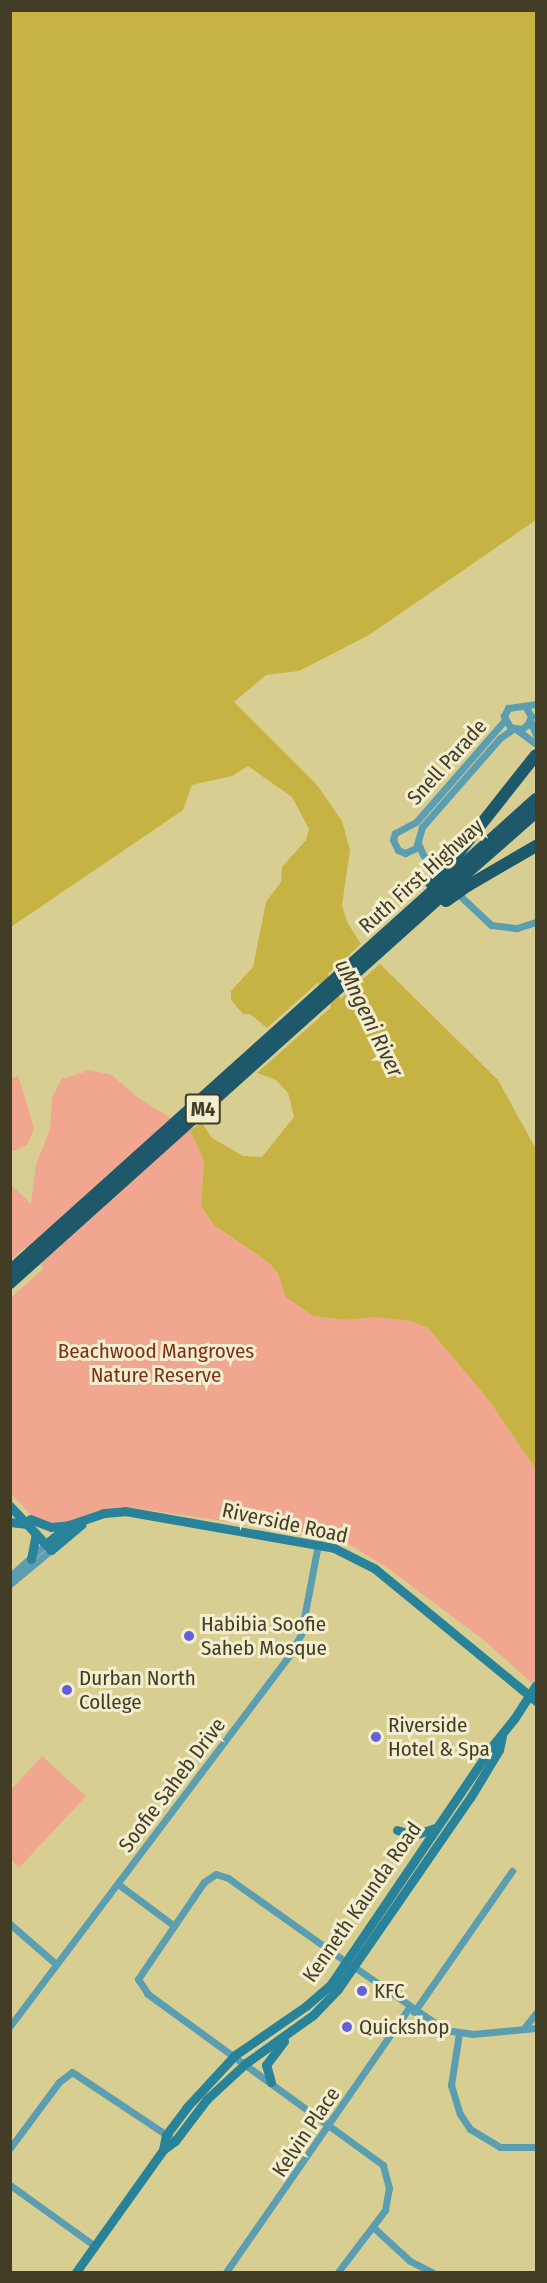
<!DOCTYPE html>
<html>
<head>
<meta charset="utf-8">
<style>
	body { margin:0 }
	#map { position:relative; width:547px; height:2283px; overflow:hidden; background:#d9ce91; font-family:"Fira Sans Condensed",sans-serif }
	div>[style] { position:absolute }
	.green>* { inset:0; background:#f1a78f }
	.water>* { inset:0; background:#c7b343 }
	.river>* { height:12px; margin:-6px; padding:0 6px; transform-origin:6px; border-radius:6px; background:#c7b343 }
	.street>* { height:7px; margin:-3.5px; padding:0 3.5px; transform-origin:3.5px; border-radius:3.5px; background:#5b9eb1 }
	.secondary>* { height:9px; margin:-4.5px; padding:0 4.5px; transform-origin:4.5px; border-radius:4.5px; background:#28839a }
	.highway>* { height:12px; margin:-6px; padding:0 6px; transform-origin:6px; border-radius:6px; background:#1d596a }
	.secondary-bridge>* { height:9px; margin:-4.5px; padding:0 4.5px; transform-origin:4.5px; border-radius:4.5px; background:#28839a }
	.highway-bridge>* { height:12px; margin:-6px; padding:0 6px; transform-origin:6px; border-radius:6px; background:#1d596a }
	.dots>* { width:16px; height:16px; translate:-50% -50%; box-sizing:border-box; border:3px solid #f4eed0; border-radius:50% }
	span { translate:-50% -50%; white-space:nowrap; text-align:center; line-height:1.15; -webkit-text-stroke:6px #f4eed0; paint-order:stroke }
	.shield-label span { padding:2px 4px; background:#f4eed0; border:2px solid; border-radius:4px; -webkit-text-stroke-width:0 }
	.shield-label { font-size:20px; color:#423d24; font-weight:700 }
	.street-label { font-size:21px; color:#423d24 }
	.park-label { font-size:21px; color:#7f3014 }
	.poi-label { font-size:21px; color:#423d24 }
	.left { translate:0 -50%; text-align:left }
	.water-label { font-size:22px; color:#413d24; font-style:italic }
	.frame { position:absolute; inset:0; border:12px solid #423d24; pointer-events:none }
</style>
</head>
<body>
<div id="map">
	<div class="green">
		<div style="clip-path:polygon(90px 1070px,112px 1075px,136px 1096px,190px 1130px,204px 1161px,201px 1206px,214px 1225px,268px 1262px,314px 1316px,344px 1320px,375px 1316px,410px 1321px,428px 1328px,488px 1399px,536px 1470px,536px 1687px,486px 1642px,392px 1571px,339px 1538px,127px 1507px,97px 1511px,76px 1521px,53px 1524px,35px 1519px,11px 1494px,11px 1298px,44px 1268px,25px 1248px,11px 1259px,11px 1185px,31px 1204px,36px 1165px,50px 1129px,52px 1097px,62px 1079px)"></div>
		<div style="clip-path:polygon(18px 1075px,34px 1128px,28px 1144px,15px 1151px,11px 1150px,10px 1079px)"></div>
		<div style="clip-path:polygon(42px 1756px,86px 1796px,19px 1868px,11px 1860px,11px 1790px)"></div>
	</div>
	<div class="water">
		<div style="clip-path:polygon(11px 10px,536px 11px,536px 520px,369px 635px,299px 671px,266px 675px,234px 702px,317px 785px,342px 821px,350px 850px,342px 905px,347px 922px,361px 944px,267px 1028px,250px 1014px,243px 1014px,231px 1000px,231px 991px,253px 967px,266px 902px,281px 882px,282px 867px,306px 840px,309px 829px,292px 797px,248px 766px,232px 776px,192px 785px,183px 810px,11px 927px)"></div>
		<div style="clip-path:polygon(380px 964px,498px 1080px,536px 1149px,536px 1470px,488px 1399px,428px 1328px,410px 1321px,375px 1317px,344px 1320px,313px 1316px,285px 1296px,278px 1273px,268px 1262px,214px 1225px,201px 1206px,204px 1161px,190px 1130px,202px 1123px,212px 1138px,243px 1156px,262px 1157px,294px 1117px,288px 1093px,276px 1080px,257px 1073px)"></div>
	</div>
	<div class="river">
		<div style="left:318px;top:963px;width:22px;rotate:72deg"></div>
		<div style="left:325px;top:984px;width:38px;rotate:60deg"></div>
	</div>
	<div class="street">
		<div style="left:525px;top:706px;width:12px;rotate:59deg"></div>
		<div style="left:531px;top:716px;width:9px;rotate:111deg"></div>
		<div style="left:528px;top:724px;width:8px;rotate:140deg"></div>
		<div style="left:522px;top:729px;width:12px;rotate:-171deg"></div>
		<div style="left:510px;top:727px;width:13px;rotate:-119deg"></div>
		<div style="left:504px;top:716px;width:9px;rotate:-63deg"></div>
		<div style="left:508px;top:708px;width:28px;rotate:-8deg"></div>
		<div style="left:505px;top:720px;width:135px;rotate:131.1deg"></div>
		<div style="left:416px;top:822px;width:24px;rotate:152deg"></div>
		<div style="left:395px;top:833px;width:7px;rotate:106deg"></div>
		<div style="left:393px;top:840px;width:11px;rotate:63deg"></div>
		<div style="left:398px;top:850px;width:8px;rotate:23deg"></div>
		<div style="left:405px;top:853px;width:12px;rotate:-24deg"></div>
		<div style="left:416px;top:848px;width:22px;rotate:-74deg"></div>
		<div style="left:422px;top:827px;width:118px;rotate:-48.8deg"></div>
		<div style="left:500px;top:738px;width:16px;rotate:-35deg"></div>
		<div style="left:530px;top:720px;width:16px;rotate:68deg"></div>
		<div style="left:517px;top:730px;width:24px;rotate:36deg"></div>
		<div style="left:418px;top:843px;width:13px;rotate:67deg"></div>
		<div style="left:423px;top:855px;width:29px;rotate:49deg"></div>
		<div style="left:456px;top:892px;width:48px;rotate:43.3deg"></div>
		<div style="left:491px;top:925px;width:26px;rotate:7deg"></div>
		<div style="left:517px;top:928px;width:20px;rotate:-18deg"></div>
		<div style="left:10px;top:1576px;width:48px;rotate:-41.6deg"></div>
		<div style="left:10px;top:1584px;width:53px;rotate:-39.7deg"></div>
		<div style="left:118px;top:1884px;width:69px;rotate:36.7deg"></div>
		<div style="left:10px;top:1924px;width:61px;rotate:41deg"></div>
		<div style="left:353px;top:1966px;width:112px;rotate:34.8deg"></div>
		<div style="left:445px;top:2030px;width:27px;rotate:8deg"></div>
		<div style="left:472px;top:2034px;width:64px;rotate:-5.4deg"></div>
		<div style="left:414px;top:2012px;width:172px;rotate:-55.2deg"></div>
		<div style="left:10px;top:2026px;width:466px;rotate:-53deg"></div>
		<div style="left:290px;top:1654px;width:23px;rotate:-61deg"></div>
		<div style="left:301px;top:1634px;width:92px;rotate:-79.3deg"></div>
		<div style="left:525px;top:2027px;width:18px;rotate:-52deg"></div>
		<div style="left:459px;top:2033px;width:53px;rotate:98.7deg"></div>
		<div style="left:451px;top:2085px;width:30px;rotate:73deg"></div>
		<div style="left:460px;top:2114px;width:18px;rotate:56deg"></div>
		<div style="left:470px;top:2129px;width:35px;rotate:31deg"></div>
		<div style="left:500px;top:2147px;width:36px"></div>
		<div style="left:10px;top:2148px;width:82px;rotate:-53.4deg"></div>
		<div style="left:59px;top:2082px;width:16px;rotate:-38deg"></div>
		<div style="left:72px;top:2072px;width:118px;rotate:33.6deg"></div>
		<div style="left:10px;top:2185px;width:105px;rotate:35.7deg"></div>
		<div style="left:373px;top:2227px;width:50px;rotate:42.6deg"></div>
		<div style="left:410px;top:2261px;width:25px;rotate:27deg"></div>
		<div style="left:226px;top:2272px;width:321px;rotate:-55.3deg"></div>
		<div style="left:338px;top:2272px;width:78px;rotate:-52.8deg"></div>
		<div style="left:385px;top:2210px;width:22px;rotate:-80deg"></div>
		<div style="left:389px;top:2188px;width:24px;rotate:-105deg"></div>
		<div style="left:383px;top:2165px;width:291px;rotate:-144deg"></div>
		<div style="left:148px;top:1994px;width:18px;rotate:-124deg"></div>
		<div style="left:138px;top:1979px;width:117px;rotate:-55.8deg"></div>
		<div style="left:204px;top:1882px;width:14px;rotate:-34deg"></div>
		<div style="left:216px;top:1874px;width:13px;rotate:18deg"></div>
		<div style="left:228px;top:1878px;width:145px;rotate:35.4deg"></div>
	</div>
	<div class="secondary">
		<div style="left:10px;top:1506px;width:60px;rotate:47deg"></div>
		<div style="left:51px;top:1550px;width:40px;rotate:-40deg"></div>
		<div style="left:30px;top:1519px;width:22px;rotate:21deg"></div>
		<div style="left:51px;top:1527px;width:18px;rotate:-6deg"></div>
		<div style="left:10px;top:1522px;width:17px;rotate:7deg"></div>
		<div style="left:46px;top:1544px;width:30px;rotate:-40deg"></div>
		<div style="left:69px;top:1525px;width:37px;rotate:-19deg"></div>
		<div style="left:104px;top:1513px;width:21px;rotate:-5deg"></div>
		<div style="left:125px;top:1511px;width:212px;rotate:10deg"></div>
		<div style="left:334px;top:1548px;width:45px;rotate:26.6deg"></div>
		<div style="left:374px;top:1568px;width:210px;rotate:39.4deg"></div>
		<div style="left:31px;top:1559px;width:26px;rotate:-79deg"></div>
		<div style="left:397px;top:1830px;width:18px;rotate:16deg"></div>
		<div style="left:414px;top:1835px;width:23px;rotate:-18deg"></div>
		<div style="left:271px;top:2082px;width:18px;rotate:-106deg"></div>
		<div style="left:266px;top:2065px;width:30px;rotate:-53deg"></div>
		<div style="left:163px;top:2150px;width:15px;rotate:-79deg"></div>
		<div style="left:166px;top:2135px;width:34px;rotate:-53deg"></div>
		<div style="left:186px;top:2108px;width:72px;rotate:-47.2deg"></div>
		<div style="left:235px;top:2055px;width:86px;rotate:-34.6deg"></div>
		<div style="left:306px;top:2006px;width:33px;rotate:-41deg"></div>
		<div style="left:331px;top:1984px;width:287px;rotate:-55.9deg"></div>
		<div style="left:492px;top:1746px;width:35px;rotate:-51deg"></div>
		<div style="left:76px;top:2272px;width:150px;rotate:-54.5deg"></div>
		<div style="left:163px;top:2150px;width:15px;rotate:-37deg"></div>
		<div style="left:175px;top:2141px;width:53px;rotate:-52.7deg"></div>
		<div style="left:207px;top:2099px;width:53px;rotate:-42.7deg"></div>
		<div style="left:246px;top:2063px;width:82px;rotate:-35.6deg"></div>
		<div style="left:313px;top:2015px;width:36px;rotate:-46deg"></div>
		<div style="left:338px;top:1989px;width:232px;rotate:-55.4deg"></div>
		<div style="left:470px;top:1798px;width:56px;rotate:-58.9deg"></div>
		<div style="left:499px;top:1750px;width:14px;rotate:-78deg"></div>
	</div>
	<div class="highway">
		<div style="left:449px;top:865px;width:140px;rotate:-51.7deg"></div>
		<div style="left:456px;top:871px;width:108px;rotate:-42deg"></div>
		<div style="left:461px;top:878px;width:100px;rotate:-41.3deg"></div>
		<div style="left:469px;top:885px;width:78px;rotate:-30.2deg"></div>
		<div style="left:10px;top:1271px;width:571px;rotate:-41.95deg"></div>
		<div style="left:10px;top:1283px;width:578px;rotate:-41.91deg"></div>
	</div>
	<div class="secondary-bridge">
		<div style="left:514px;top:1719px;width:40px;rotate:-57.1deg"></div>
	</div>
	<div class="highway-bridge">
		<div style="left:431px;top:883px;width:25px;rotate:-45deg"></div>
		<div style="left:435px;top:889px;width:28px;rotate:-41deg"></div>
		<div style="left:440px;top:897px;width:28px;rotate:-42deg"></div>
		<div style="left:446px;top:901px;width:28px;rotate:-35deg"></div>
	</div>
	<div class="dots">
		<div style="left:189px;top:1636px;background:#6161da"></div>
		<div style="left:67px;top:1690px;background:#6161da"></div>
		<div style="left:376px;top:1737px;background:#6161da"></div>
		<div style="left:362px;top:1991px;background:#6161da"></div>
		<div style="left:347px;top:2027px;background:#6161da"></div>
	</div>
	<div class="shield-label">
		<span style="left:203px;top:1109px">M4</span>
	</div>
	<div class="street-label">
		<span style="left:447px;top:762px;rotate:-48deg">Snell Parade</span>
		<span style="left:421px;top:876px;rotate:-42deg">Ruth First Highway</span>
		<span style="left:285px;top:1523px;rotate:12deg">Riverside Road</span>
		<span style="left:172px;top:1785px;rotate:-53deg">Soofie Saheb Drive</span>
		<span style="left:362px;top:1902px;rotate:-55deg">Kenneth Kaunda Road</span>
		<span style="left:306px;top:2132px;rotate:-56deg">Kelvin Place</span>
	</div>
	<div class="park-label">
		<span style="left:156px;top:1363px">Beachwood Mangroves<br>Nature Reserve</span>
	</div>
	<div class="poi-label">
		<span class="left" style="left:201px;top:1636px">Habibia Soofie<br>Saheb Mosque</span>
		<span class="left" style="left:79px;top:1690px">Durban North<br>College</span>
		<span class="left" style="left:388px;top:1737px">Riverside<br>Hotel &amp; Spa</span>
		<span class="left" style="left:374px;top:1991px">KFC</span>
		<span class="left" style="left:359px;top:2027px">Quickshop</span>
	</div>
	<div class="water-label">
		<span style="left:369px;top:1018px;rotate:64deg">uMngeni River</span>
	</div>
	<div class="frame"></div>
</div>
</body>
</html>
